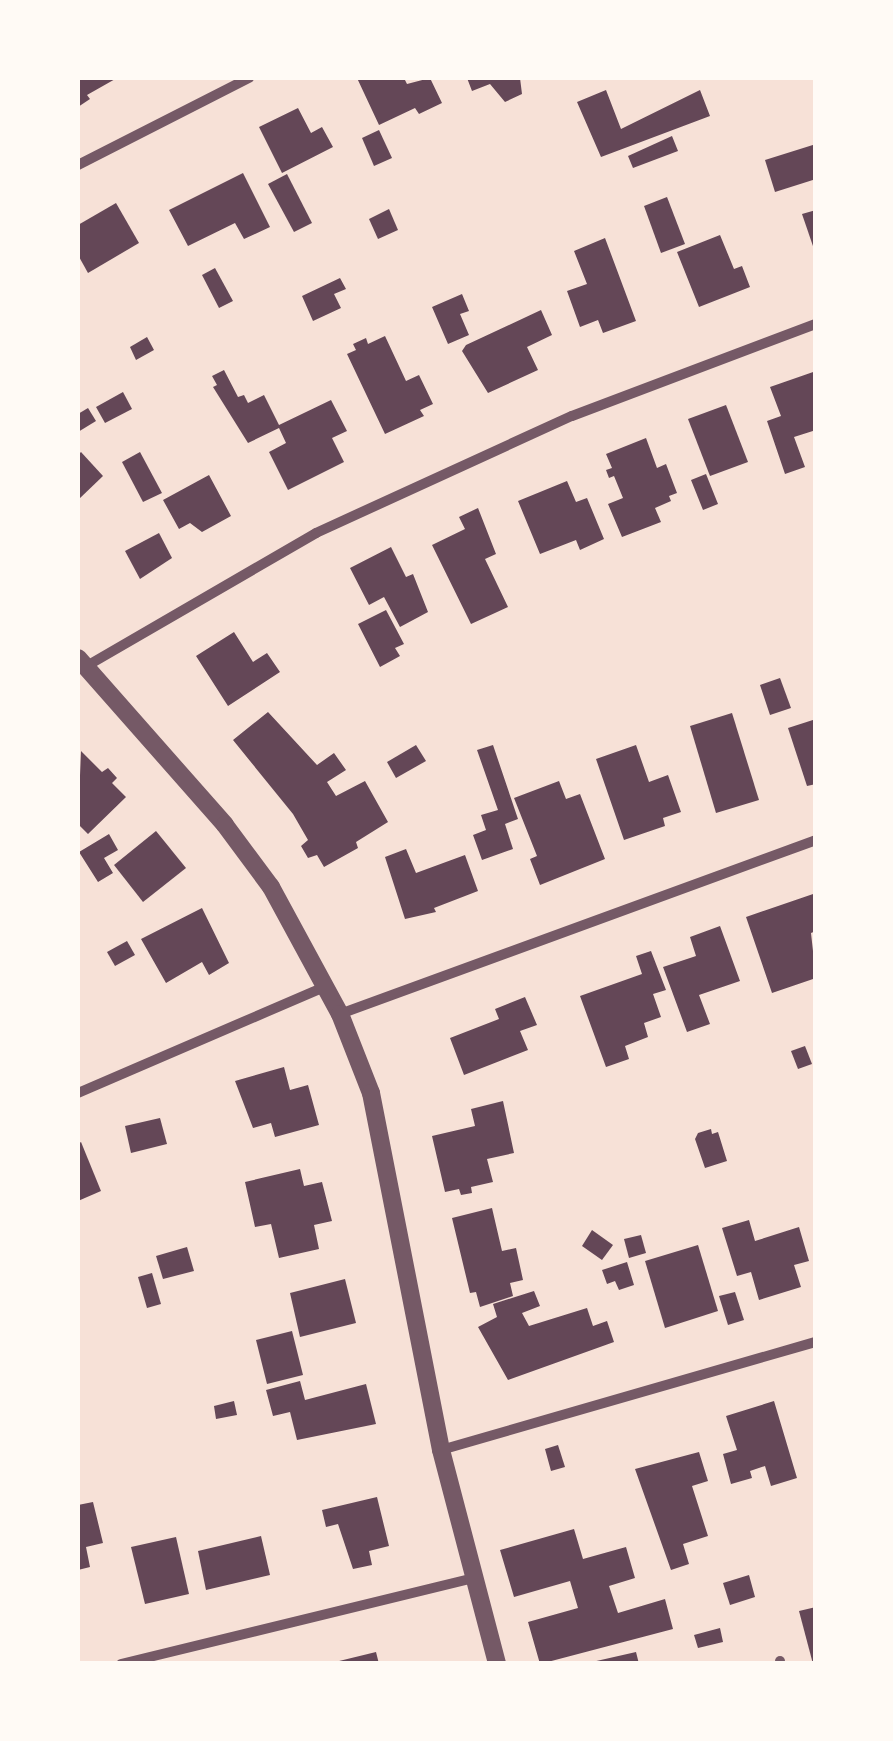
<!DOCTYPE html>
<html>
<head>
<meta charset="utf-8">
<style>
	body { margin:0 }
	#map { position:relative; width:893px; height:1741px; overflow:hidden; background:#f7e1d7; font-family:Karla,sans-serif }
	div>[style] { position:absolute }
	.building>* { inset:0; background:#644757 }
	.minor>* { height:10px; margin:-5px; padding:0 5px; transform-origin:5px; border-radius:5px; background:#755966 }
	.tertiary>* { height:18px; margin:-9px; padding:0 9px; transform-origin:9px; border-radius:9px; background:#755966 }
	span { translate:-50% -50%; white-space:nowrap; text-align:center; line-height:1.15; -webkit-text-stroke:10px #fffaf5; paint-order:stroke }
	.frame { position:absolute; inset:0; border:80px solid #fffaf5; pointer-events:none }
</style>
</head>
<body>
<div id="map">
	<div class="building">
		<div style="clip-path:polygon(78px 78px,117px 78px,87px 95px,90px 99px,78px 107px)"></div>
		<div style="clip-path:polygon(357px 78px,404px 78px,407px 84px,430px 78px,442px 103px,419px 114px,415px 108px,379px 125px)"></div>
		<div style="clip-path:polygon(467px 78px,520px 78px,522px 94px,505px 102px,490px 84px,472px 91px)"></div>
		<div style="clip-path:polygon(606px 90px,621px 129px,700px 90px,710px 116px,601px 157px,577px 102px)"></div>
		<div style="clip-path:polygon(298px 108px,311px 133px,322px 127px,333px 147px,282px 173px,259px 127px)"></div>
		<div style="clip-path:polygon(379px 130px,392px 158px,374px 166px,362px 138px)"></div>
		<div style="clip-path:polygon(672px 136px,678px 151px,633px 168px,628px 156px)"></div>
		<div style="clip-path:polygon(816px 144px,816px 179px,775px 192px,765px 160px)"></div>
		<div style="clip-path:polygon(243px 173px,270px 227px,244px 239px,235px 223px,188px 246px,169px 210px)"></div>
		<div style="clip-path:polygon(287px 174px,312px 223px,294px 232px,268px 184px)"></div>
		<div style="clip-path:polygon(667px 197px,685px 244px,661px 253px,644px 206px)"></div>
		<div style="clip-path:polygon(116px 203px,139px 243px,88px 273px,78px 255px,78px 225px)"></div>
		<div style="clip-path:polygon(389px 209px,398px 230px,378px 239px,369px 219px)"></div>
		<div style="clip-path:polygon(816px 210px,816px 251px,815px 252px,802px 214px)"></div>
		<div style="clip-path:polygon(720px 235px,734px 269px,742px 266px,750px 287px,699px 307px,677px 252px)"></div>
		<div style="clip-path:polygon(605px 238px,636px 321px,603px 333px,598px 320px,580px 327px,567px 291px,587px 284px,574px 251px)"></div>
		<div style="clip-path:polygon(215px 268px,233px 301px,219px 308px,202px 275px)"></div>
		<div style="clip-path:polygon(340px 278px,346px 289px,334px 294px,341px 308px,313px 321px,302px 296px)"></div>
		<div style="clip-path:polygon(462px 294px,469px 311px,460px 314px,469px 335px,448px 344px,432px 307px)"></div>
		<div style="clip-path:polygon(541px 310px,552px 335px,527px 347px,538px 370px,488px 393px,462px 351px,466px 345px)"></div>
		<div style="clip-path:polygon(385px 336px,406px 381px,419px 375px,433px 404px,420px 410px,424px 416px,385px 434px,347px 354px,356px 350px,353px 344px,366px 338px,368px 344px)"></div>
		<div style="clip-path:polygon(147px 337px,154px 350px,136px 360px,130px 347px)"></div>
		<div style="clip-path:polygon(224px 370px,238px 397px,244px 395px,248px 403px,264px 395px,279px 425px,331px 400px,347px 431px,332px 438px,344px 462px,288px 490px,269px 452px,286px 443px,279px 428px,248px 443px,213px 387px,217px 385px,212px 376px)"></div>
		<div style="clip-path:polygon(816px 371px,816px 430px,794px 437px,805px 467px,785px 474px,767px 421px,781px 416px,770px 387px)"></div>
		<div style="clip-path:polygon(123px 392px,132px 409px,105px 423px,96px 407px)"></div>
		<div style="clip-path:polygon(726px 405px,748px 462px,710px 476px,688px 419px)"></div>
		<div style="clip-path:polygon(88px 408px,96px 421px,78px 432px,78px 414px)"></div>
		<div style="clip-path:polygon(646px 438px,657px 468px,666px 464px,677px 493px,669px 496px,671px 501px,655px 508px,661px 522px,622px 537px,608px 504px,623px 498px,614px 476px,609px 478px,606px 470px,612px 468px,606px 454px)"></div>
		<div style="clip-path:polygon(81px 452px,103px 476px,78px 500px,78px 455px)"></div>
		<div style="clip-path:polygon(140px 452px,162px 493px,143px 502px,122px 462px)"></div>
		<div style="clip-path:polygon(706px 474px,718px 504px,703px 510px,691px 480px)"></div>
		<div style="clip-path:polygon(209px 475px,231px 516px,202px 532px,190px 523px,179px 529px,163px 500px)"></div>
		<div style="clip-path:polygon(567px 481px,576px 502px,587px 498px,604px 539px,580px 550px,576px 540px,540px 554px,518px 501px)"></div>
		<div style="clip-path:polygon(478px 508px,496px 554px,485px 559px,508px 607px,471px 624px,432px 545px,465px 529px,459px 517px)"></div>
		<div style="clip-path:polygon(159px 533px,172px 558px,140px 579px,125px 551px)"></div>
		<div style="clip-path:polygon(391px 547px,406px 577px,413px 574px,428px 612px,400px 627px,384px 597px,369px 605px,350px 568px)"></div>
		<div style="clip-path:polygon(386px 610px,404px 644px,395px 648px,400px 656px,380px 667px,358px 624px)"></div>
		<div style="clip-path:polygon(234px 632px,253px 662px,267px 653px,280px 672px,228px 706px,196px 656px)"></div>
		<div style="clip-path:polygon(780px 678px,791px 708px,770px 715px,760px 685px)"></div>
		<div style="clip-path:polygon(268px 712px,317px 765px,334px 753px,346px 770px,327px 782px,336px 796px,365px 781px,388px 822px,356px 842px,358px 848px,324px 867px,317px 855px,308px 858px,301px 846px,308px 840px,293px 814px,233px 740px)"></div>
		<div style="clip-path:polygon(732px 713px,759px 800px,716px 813px,690px 726px)"></div>
		<div style="clip-path:polygon(816px 719px,816px 784px,807px 786px,788px 728px)"></div>
		<div style="clip-path:polygon(416px 745px,426px 761px,396px 778px,387px 762px)"></div>
		<div style="clip-path:polygon(493px 745px,518px 819px,505px 824px,513px 849px,482px 860px,473px 835px,486px 830px,481px 815px,498px 810px,477px 750px)"></div>
		<div style="clip-path:polygon(636px 745px,649px 782px,668px 775px,681px 812px,663px 818px,665px 826px,624px 840px,596px 759px)"></div>
		<div style="clip-path:polygon(81px 751px,102px 772px,108px 768px,117px 778px,112px 783px,126px 797px,88px 834px,78px 824px)"></div>
		<div style="clip-path:polygon(559px 781px,566px 799px,580px 794px,605px 859px,540px 885px,530px 859px,537px 856px,514px 798px)"></div>
		<div style="clip-path:polygon(156px 831px,186px 868px,143px 902px,114px 865px)"></div>
		<div style="clip-path:polygon(109px 834px,118px 850px,104px 858px,113px 873px,98px 882px,79px 852px)"></div>
		<div style="clip-path:polygon(406px 849px,416px 873px,465px 855px,478px 891px,434px 908px,436px 912px,405px 919px,385px 857px)"></div>
		<div style="clip-path:polygon(816px 893px,816px 931px,811px 933px,816px 978px,772px 993px,746px 917px)"></div>
		<div style="clip-path:polygon(202px 908px,229px 963px,209px 975px,202px 962px,166px 983px,141px 939px)"></div>
		<div style="clip-path:polygon(720px 926px,740px 981px,699px 995px,710px 1024px,687px 1032px,663px 967px,696px 956px,690px 937px)"></div>
		<div style="clip-path:polygon(127px 941px,135px 955px,115px 966px,107px 952px)"></div>
		<div style="clip-path:polygon(651px 951px,666px 990px,653px 994px,661px 1017px,644px 1023px,648px 1037px,625px 1046px,629px 1059px,606px 1067px,580px 996px,642px 974px,636px 956px)"></div>
		<div style="clip-path:polygon(525px 997px,537px 1025px,520px 1031px,528px 1050px,464px 1075px,450px 1038px,499px 1019px,495px 1009px)"></div>
		<div style="clip-path:polygon(805px 1046px,812px 1064px,798px 1069px,791px 1051px)"></div>
		<div style="clip-path:polygon(284px 1067px,290px 1090px,308px 1085px,319px 1125px,275px 1137px,271px 1123px,253px 1128px,235px 1081px)"></div>
		<div style="clip-path:polygon(503px 1101px,514px 1153px,487px 1159px,493px 1182px,471px 1187px,472px 1193px,461px 1195px,459px 1189px,445px 1192px,432px 1136px,475px 1126px,471px 1109px)"></div>
		<div style="clip-path:polygon(160px 1118px,167px 1144px,131px 1153px,125px 1126px)"></div>
		<div style="clip-path:polygon(711px 1129px,712px 1134px,718px 1132px,727px 1161px,705px 1168px,695px 1139px,698px 1133px)"></div>
		<div style="clip-path:polygon(81px 1142px,101px 1191px,78px 1201px,78px 1144px)"></div>
		<div style="clip-path:polygon(300px 1169px,304px 1186px,322px 1182px,332px 1221px,314px 1225px,319px 1249px,279px 1258px,271px 1224px,255px 1227px,245px 1182px)"></div>
		<div style="clip-path:polygon(492px 1208px,502px 1251px,516px 1248px,523px 1280px,510px 1283px,513px 1296px,480px 1307px,476px 1292px,470px 1293px,452px 1218px)"></div>
		<div style="clip-path:polygon(749px 1220px,755px 1241px,799px 1227px,809px 1261px,794px 1265px,801px 1287px,759px 1300px,751px 1272px,737px 1276px,722px 1228px)"></div>
		<div style="clip-path:polygon(592px 1230px,613px 1245px,602px 1260px,582px 1246px)"></div>
		<div style="clip-path:polygon(641px 1235px,646px 1253px,629px 1258px,624px 1239px)"></div>
		<div style="clip-path:polygon(698px 1245px,718px 1311px,665px 1328px,645px 1261px)"></div>
		<div style="clip-path:polygon(187px 1247px,194px 1271px,163px 1279px,156px 1256px)"></div>
		<div style="clip-path:polygon(627px 1262px,634px 1285px,619px 1290px,615px 1281px,607px 1284px,602px 1270px)"></div>
		<div style="clip-path:polygon(152px 1273px,161px 1304px,147px 1308px,138px 1277px)"></div>
		<div style="clip-path:polygon(345px 1279px,356px 1323px,300px 1337px,290px 1293px)"></div>
		<div style="clip-path:polygon(534px 1291px,540px 1306px,522px 1313px,529px 1326px,587px 1308px,593px 1326px,607px 1321px,614px 1342px,508px 1380px,478px 1327px,497px 1317px,493px 1304px)"></div>
		<div style="clip-path:polygon(735px 1292px,744px 1320px,728px 1325px,719px 1296px)"></div>
		<div style="clip-path:polygon(292px 1331px,303px 1375px,267px 1384px,256px 1340px)"></div>
		<div style="clip-path:polygon(300px 1381px,305px 1400px,366px 1384px,376px 1424px,297px 1440px,290px 1412px,273px 1416px,266px 1390px)"></div>
		<div style="clip-path:polygon(234px 1401px,237px 1415px,216px 1419px,214px 1406px)"></div>
		<div style="clip-path:polygon(774px 1401px,797px 1478px,771px 1486px,765px 1466px,750px 1471px,752px 1478px,731px 1484px,723px 1454px,737px 1450px,726px 1416px)"></div>
		<div style="clip-path:polygon(558px 1445px,565px 1467px,551px 1471px,545px 1449px)"></div>
		<div style="clip-path:polygon(699px 1452px,708px 1481px,692px 1486px,708px 1536px,683px 1544px,689px 1564px,671px 1570px,635px 1469px)"></div>
		<div style="clip-path:polygon(377px 1497px,389px 1546px,369px 1551px,372px 1565px,353px 1569px,338px 1524px,326px 1527px,322px 1510px)"></div>
		<div style="clip-path:polygon(93px 1502px,103px 1543px,86px 1547px,90px 1567px,78px 1570px,78px 1505px)"></div>
		<div style="clip-path:polygon(574px 1529px,583px 1559px,626px 1547px,635px 1578px,609px 1586px,618px 1613px,665px 1599px,673px 1629px,540px 1664px,528px 1622px,578px 1608px,570px 1581px,514px 1597px,500px 1550px)"></div>
		<div style="clip-path:polygon(261px 1536px,270px 1575px,206px 1590px,198px 1551px)"></div>
		<div style="clip-path:polygon(176px 1537px,189px 1594px,145px 1604px,131px 1547px)"></div>
		<div style="clip-path:polygon(749px 1575px,755px 1597px,730px 1605px,723px 1583px)"></div>
		<div style="clip-path:polygon(816px 1607px,816px 1664px,813px 1664px,799px 1611px)"></div>
		<div style="clip-path:polygon(720px 1628px,723px 1642px,698px 1648px,694px 1635px)"></div>
		<div style="clip-path:polygon(376px 1652px,379px 1664px,335px 1664px,335px 1662px)"></div>
		<div style="clip-path:polygon(636px 1652px,639px 1664px,593px 1664px,592px 1662px)"></div>
	</div>
	<div class="minor">
		<div style="left:78px;top:165px;width:192px;rotate:-27deg"></div>
		<div style="left:85px;top:667px;width:267px;rotate:-30.1deg"></div>
		<div style="left:316px;top:533px;width:281px;rotate:-24.6deg"></div>
		<div style="left:572px;top:416px;width:261px;rotate:-20.7deg"></div>
		<div style="left:340px;top:1014px;width:507px;rotate:-20.08deg"></div>
		<div style="left:78px;top:1093px;width:271px;rotate:-23.3deg"></div>
		<div style="left:441px;top:1450px;width:390px;rotate:-16.1deg"></div>
		<div style="left:121px;top:1664px;width:360px;rotate:-13.7deg"></div>
		<div style="left:780px;top:1664px;width:3px;rotate:-90deg"></div>
	</div>
	<div class="tertiary">
		<div style="left:78px;top:658px;width:222px;rotate:48.6deg"></div>
		<div style="left:225px;top:825px;width:77px;rotate:53.4deg"></div>
		<div style="left:271px;top:887px;width:145px;rotate:61.5deg"></div>
		<div style="left:340px;top:1014px;width:85px;rotate:68.6deg"></div>
		<div style="left:371px;top:1093px;width:364px;rotate:78.9deg"></div>
		<div style="left:441px;top:1450px;width:221px;rotate:75.3deg"></div>
	</div>
	<div class="frame"></div>
</div>
</body>
</html>
